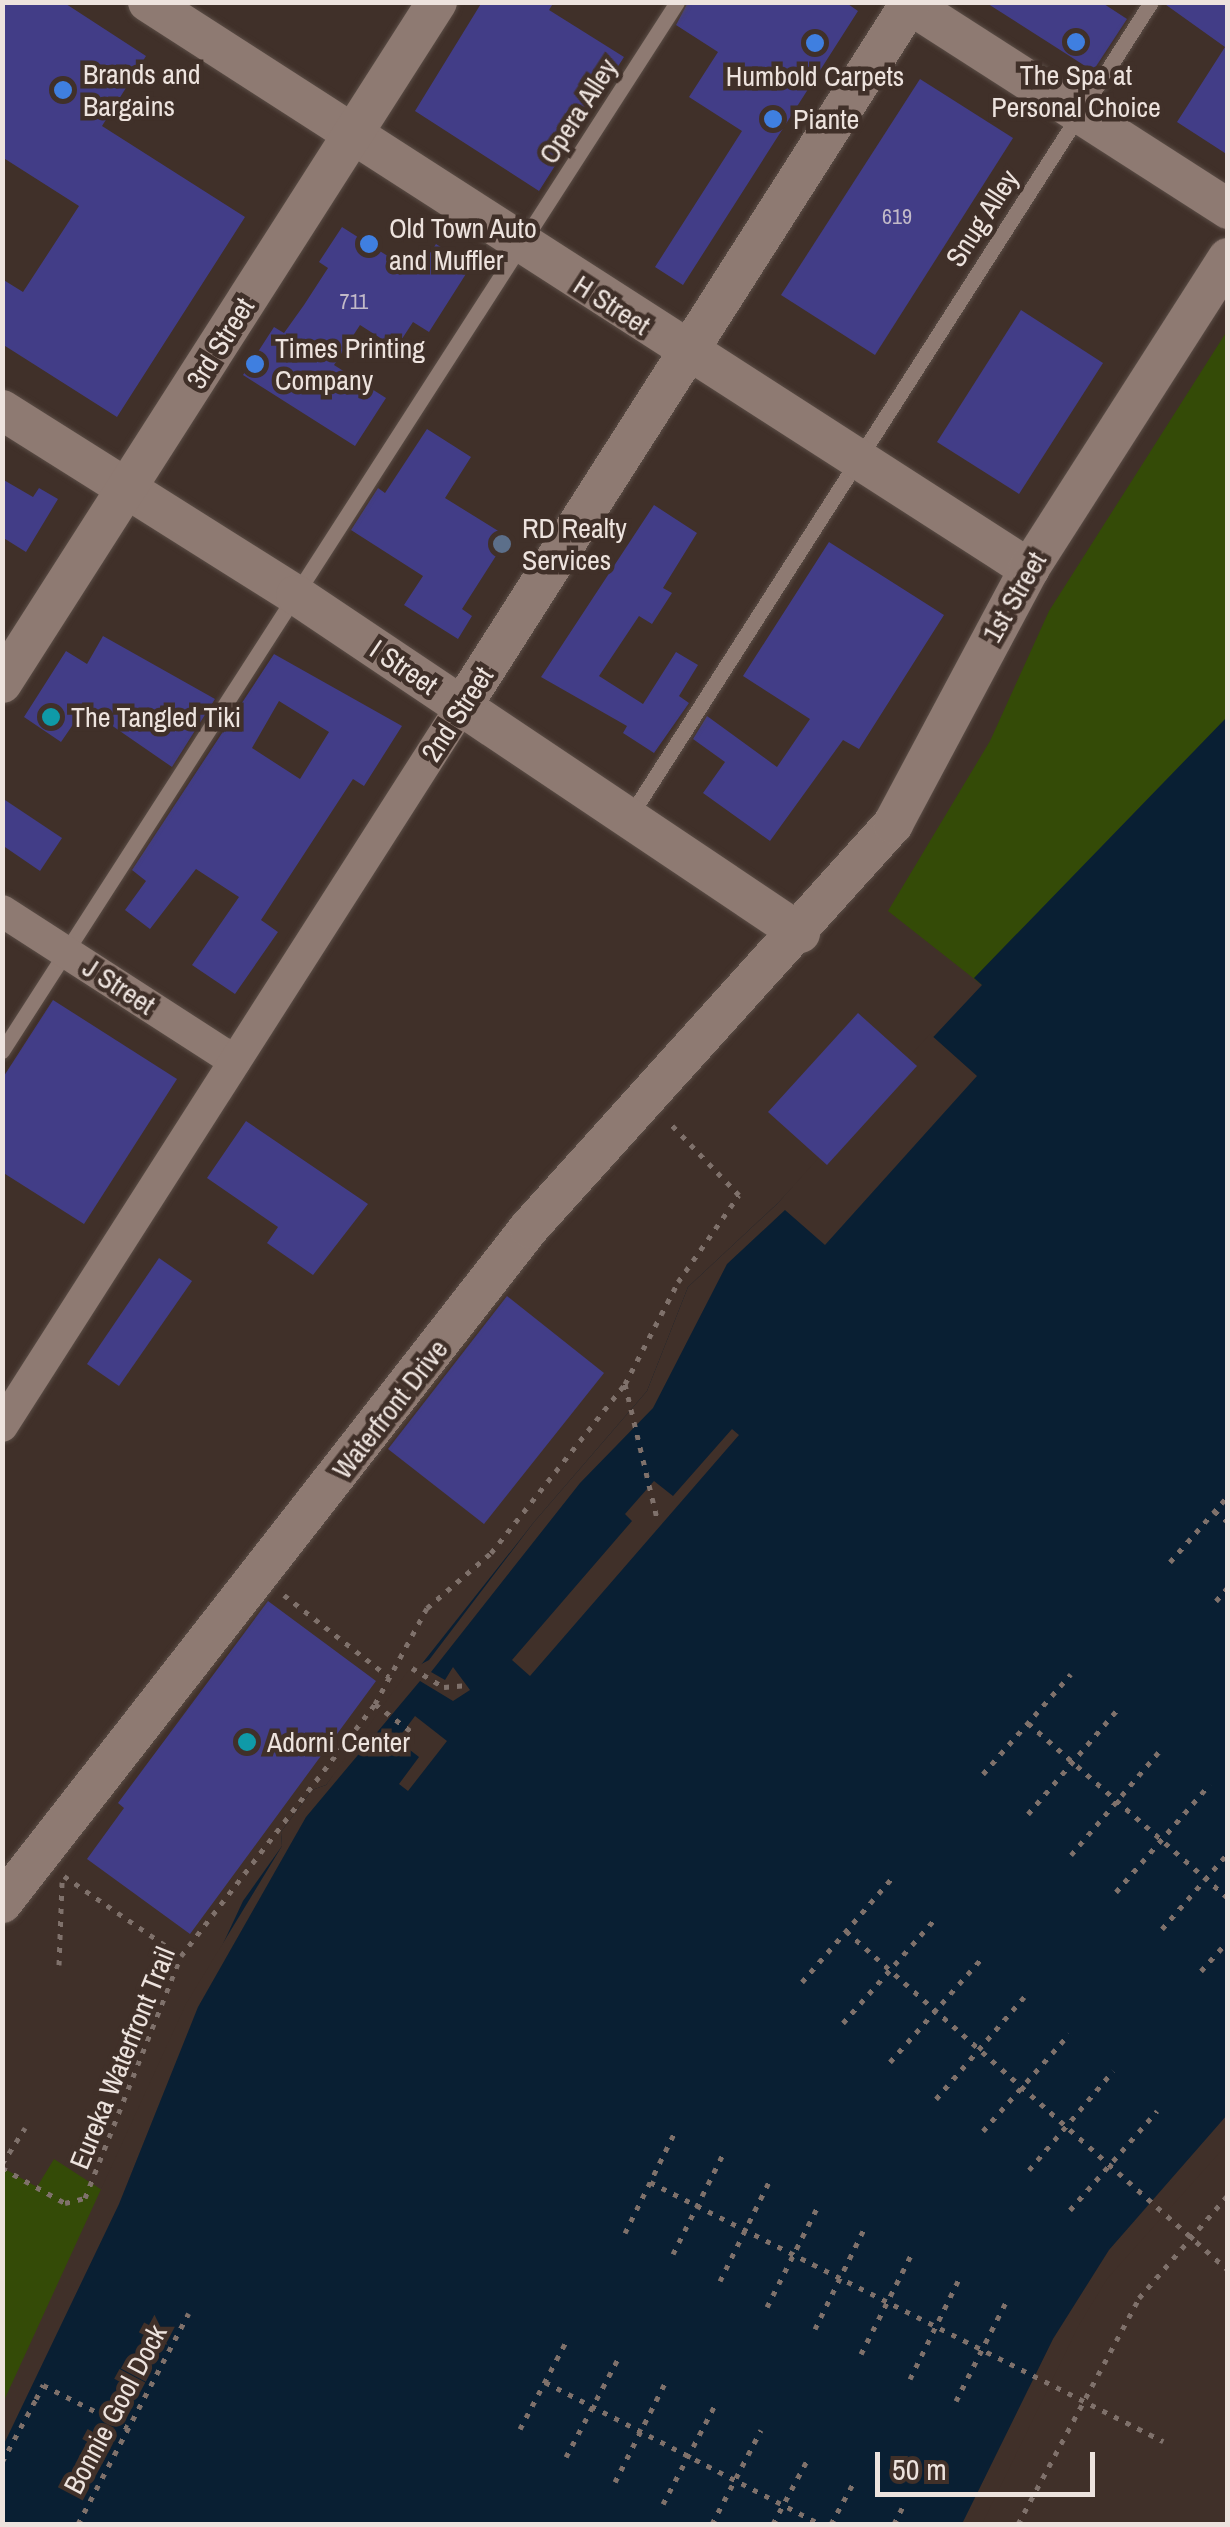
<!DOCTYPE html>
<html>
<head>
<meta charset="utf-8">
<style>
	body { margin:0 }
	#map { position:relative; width:1230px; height:2527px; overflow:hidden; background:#403029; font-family:"Archivo Narrow",sans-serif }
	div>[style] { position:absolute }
	.green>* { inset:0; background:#344b07 }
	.water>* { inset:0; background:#091f33 }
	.pier>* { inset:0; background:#403029 }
	.building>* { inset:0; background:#423d87 }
	.path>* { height:5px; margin-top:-2.5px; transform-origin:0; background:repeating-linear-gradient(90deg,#7f716b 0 5px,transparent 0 13px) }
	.roads { filter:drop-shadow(0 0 2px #5a4d46) drop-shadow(0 0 2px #5a4d46) }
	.service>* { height:15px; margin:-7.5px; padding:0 7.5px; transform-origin:7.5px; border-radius:7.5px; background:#8e7a72 }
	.minor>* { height:32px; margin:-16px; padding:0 16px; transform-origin:16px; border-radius:16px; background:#8e7a72 }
	.tertiary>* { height:40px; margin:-20px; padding:0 20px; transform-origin:20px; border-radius:20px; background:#8e7a72 }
	.dots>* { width:28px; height:28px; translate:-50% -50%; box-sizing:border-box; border:5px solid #403029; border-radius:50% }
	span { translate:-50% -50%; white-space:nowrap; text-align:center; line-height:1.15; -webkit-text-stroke:9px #403029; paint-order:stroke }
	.number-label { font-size:22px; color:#c2bac8 }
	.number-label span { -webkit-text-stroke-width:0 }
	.poi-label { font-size:28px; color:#ede3de }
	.left { translate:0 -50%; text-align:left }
	.street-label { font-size:28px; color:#ede3de }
	.frame { position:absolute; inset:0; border:5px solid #ede3de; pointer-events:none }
	.scale { position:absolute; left:875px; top:2452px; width:220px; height:45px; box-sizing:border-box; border:5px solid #ede3de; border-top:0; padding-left:12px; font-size:30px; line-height:35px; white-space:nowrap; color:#ede3de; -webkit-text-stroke:8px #403029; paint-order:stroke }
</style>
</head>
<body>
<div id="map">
	<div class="green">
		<div style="clip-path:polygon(1227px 331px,1227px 861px,982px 985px,888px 911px,990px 741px,1049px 611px)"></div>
		<div style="clip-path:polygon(54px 2159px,108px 2194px,3px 2416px,3px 2168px,37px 2187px)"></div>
	</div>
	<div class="water">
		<div style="clip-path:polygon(1227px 717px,1227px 2136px,1103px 2276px,976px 2524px,3px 2524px,2px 2416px,243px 1901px,282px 1846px,281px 1832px,312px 1790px,326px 1785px,534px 1522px,647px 1391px,688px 1287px,778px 1203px,982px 985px,974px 978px)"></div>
	</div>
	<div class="pier">
		<div style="clip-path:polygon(930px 1034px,977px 1076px,825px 1245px,785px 1210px,727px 1264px,653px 1408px,580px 1483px,431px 1672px,445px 1680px,453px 1667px,470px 1690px,453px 1701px,420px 1681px,306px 1817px,198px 2007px,119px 2204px,3px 2446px,2px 2405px,186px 2004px,282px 1846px,281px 1832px,312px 1790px,326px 1785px,408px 1671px,429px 1660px,534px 1522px,647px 1391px,688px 1287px,777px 1204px)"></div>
		<div style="clip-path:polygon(732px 1429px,739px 1435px,530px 1676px,512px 1660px,632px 1521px,625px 1514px,654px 1481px,673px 1496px)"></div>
		<div style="clip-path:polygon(415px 1716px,447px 1741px,408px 1791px,399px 1784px,419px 1757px,397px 1740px)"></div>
		<div style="clip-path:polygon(1227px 2115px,1228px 2143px,1107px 2279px,1079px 2325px,982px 2524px,962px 2524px,1053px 2339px,1109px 2250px)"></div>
	</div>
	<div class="building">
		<div style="clip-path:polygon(2px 2px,63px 2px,146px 56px,102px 126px,245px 217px,117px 417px,2px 344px,2px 279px,23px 292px,79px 206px,2px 157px)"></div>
		<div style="clip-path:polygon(482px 2px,554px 2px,549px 10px,624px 57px,539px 191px,415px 111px)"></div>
		<div style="clip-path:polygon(688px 2px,845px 2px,858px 11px,683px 285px,655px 267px,742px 131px,689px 97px,718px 52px,676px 25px)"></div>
		<div style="clip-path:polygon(985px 2px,1101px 2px,1127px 19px,1093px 71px)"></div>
		<div style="clip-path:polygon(1162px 2px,1228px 2px,1228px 155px,1177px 122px,1225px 47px)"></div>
		<div style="clip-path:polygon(920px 79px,1013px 138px,875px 355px,781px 295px)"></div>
		<div style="clip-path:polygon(342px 227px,416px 274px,436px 244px,471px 266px,429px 332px,413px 322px,396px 348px,360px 325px,334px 365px,386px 398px,355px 446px,243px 375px,274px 327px,284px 333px,304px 305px,328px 268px,319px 262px)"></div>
		<div style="clip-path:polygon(1021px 310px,1103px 363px,1019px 494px,937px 442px)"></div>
		<div style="clip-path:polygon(427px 429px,471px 457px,445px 498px,508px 537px,462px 609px,472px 616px,458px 639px,404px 605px,423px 576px,351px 530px,378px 488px,385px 493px)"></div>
		<div style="clip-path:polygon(2px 479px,33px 497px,39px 488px,58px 499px,26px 552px,2px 537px)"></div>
		<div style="clip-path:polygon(654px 505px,697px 533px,663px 588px,672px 593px,652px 624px,639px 616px,599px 676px,643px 704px,676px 652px,698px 665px,679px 696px,689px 703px,654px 753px,623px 733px,627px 726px,541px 677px)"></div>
		<div style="clip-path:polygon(829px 542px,944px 615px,859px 749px,843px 740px,770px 841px,703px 793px,725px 762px,693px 739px,707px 716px,777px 767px,810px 719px,743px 676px)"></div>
		<div style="clip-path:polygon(103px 636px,215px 699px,172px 767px,85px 707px,61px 742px,24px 717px,66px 651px,87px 664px)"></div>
		<div style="clip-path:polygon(evenodd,274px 654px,402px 726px,364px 786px,353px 779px,261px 920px,278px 932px,235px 994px,192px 965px,239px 897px,196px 869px,150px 929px,125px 910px,146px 881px,132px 870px,274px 654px,279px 701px,329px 732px,300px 779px,252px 748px,279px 701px)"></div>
		<div style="clip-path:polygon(2px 798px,62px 838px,40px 871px,2px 845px)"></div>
		<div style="clip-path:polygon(53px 1000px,177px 1079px,84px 1224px,2px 1172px,2px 1079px)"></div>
		<div style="clip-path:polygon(858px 1013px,917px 1066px,827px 1165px,768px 1112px)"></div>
		<div style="clip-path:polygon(246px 1121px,368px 1204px,313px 1275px,267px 1243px,278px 1227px,207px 1178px)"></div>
		<div style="clip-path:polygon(159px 1258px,192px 1281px,119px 1386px,87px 1364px)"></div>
		<div style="clip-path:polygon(507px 1296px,604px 1373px,484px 1524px,388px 1449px)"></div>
		<div style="clip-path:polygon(268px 1601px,376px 1681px,190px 1934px,87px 1859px,124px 1808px,118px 1803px)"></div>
	</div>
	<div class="path">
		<div style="left:625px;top:1384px;width:138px;rotate:76.6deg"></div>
		<div style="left:1214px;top:1511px;width:18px;rotate:38deg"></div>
		<div style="left:1170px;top:1562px;width:88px;rotate:-48.7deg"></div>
		<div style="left:284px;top:1595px;width:133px;rotate:38deg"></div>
		<div style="left:1216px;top:1601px;width:18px;rotate:-49deg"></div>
		<div style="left:412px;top:1668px;width:37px;rotate:31deg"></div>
		<div style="left:444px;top:1687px;width:24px;rotate:-5deg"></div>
		<div style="left:375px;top:1704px;width:48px;rotate:37.3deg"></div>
		<div style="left:1028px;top:1723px;width:266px;rotate:41.2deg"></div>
		<div style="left:983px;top:1774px;width:133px;rotate:-48.7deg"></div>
		<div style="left:1028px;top:1814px;width:138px;rotate:-49.4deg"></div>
		<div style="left:1071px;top:1855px;width:142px;rotate:-49.6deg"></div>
		<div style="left:64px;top:1876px;width:142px;rotate:34.4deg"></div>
		<div style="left:1116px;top:1892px;width:143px;rotate:-49deg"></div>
		<div style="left:1162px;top:1929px;width:101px;rotate:-49deg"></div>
		<div style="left:846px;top:1931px;width:511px;rotate:41.59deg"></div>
		<div style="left:59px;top:1965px;width:83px;rotate:-87.9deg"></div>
		<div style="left:1201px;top:1971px;width:40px;rotate:-48deg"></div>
		<div style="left:802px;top:1982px;width:138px;rotate:-49.1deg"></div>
		<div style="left:843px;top:2023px;width:140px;rotate:-48.5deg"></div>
		<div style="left:890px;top:2062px;width:140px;rotate:-48.5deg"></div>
		<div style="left:936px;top:2099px;width:135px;rotate:-49.2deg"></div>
		<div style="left:983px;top:2131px;width:130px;rotate:-48.4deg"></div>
		<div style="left:2px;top:2164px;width:43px;rotate:-57.4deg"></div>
		<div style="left:2px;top:2168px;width:72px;rotate:29.1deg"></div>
		<div style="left:65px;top:2203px;width:21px;rotate:-14deg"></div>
		<div style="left:85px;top:2198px;width:260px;rotate:-68.4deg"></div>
		<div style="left:181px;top:1956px;width:318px;rotate:-52.4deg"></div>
		<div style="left:375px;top:1704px;width:109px;rotate:-61.6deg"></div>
		<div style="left:427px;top:1608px;width:84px;rotate:-40.7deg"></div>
		<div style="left:491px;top:1553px;width:216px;rotate:-51.6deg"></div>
		<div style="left:625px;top:1384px;width:115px;rotate:-62.5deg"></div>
		<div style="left:678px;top:1282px;width:106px;rotate:-55deg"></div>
		<div style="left:739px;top:1195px;width:103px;rotate:-133.8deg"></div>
		<div style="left:1029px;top:2170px;width:130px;rotate:-49.7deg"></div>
		<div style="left:650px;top:2182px;width:575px;rotate:26.79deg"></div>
		<div style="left:1070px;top:2210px;width:132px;rotate:-48.7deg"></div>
		<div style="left:625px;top:2233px;width:113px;rotate:-63.7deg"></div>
		<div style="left:673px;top:2254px;width:110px;rotate:-63.4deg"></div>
		<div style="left:720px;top:2281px;width:110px;rotate:-63.7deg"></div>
		<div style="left:767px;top:2307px;width:115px;rotate:-63.2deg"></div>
		<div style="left:815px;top:2329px;width:116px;rotate:-63.9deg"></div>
		<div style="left:861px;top:2354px;width:115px;rotate:-63.2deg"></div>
		<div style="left:910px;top:2379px;width:114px;rotate:-63.9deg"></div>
		<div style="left:545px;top:2382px;width:309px;rotate:27.3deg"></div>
		<div style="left:36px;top:2399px;width:16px;rotate:-63deg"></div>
		<div style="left:43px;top:2385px;width:95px;rotate:26.8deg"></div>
		<div style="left:956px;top:2401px;width:111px;rotate:-63.2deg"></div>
		<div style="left:520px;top:2429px;width:103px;rotate:-62.2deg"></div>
		<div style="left:566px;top:2457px;width:115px;rotate:-62.1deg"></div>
		<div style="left:2px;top:2462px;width:72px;rotate:-61.6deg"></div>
		<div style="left:615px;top:2482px;width:115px;rotate:-63.2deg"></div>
		<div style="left:663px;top:2504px;width:112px;rotate:-62.3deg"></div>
		<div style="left:78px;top:2524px;width:238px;rotate:-62.3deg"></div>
		<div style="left:712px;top:2524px;width:106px;rotate:-62.5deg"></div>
		<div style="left:773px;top:2524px;width:76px;rotate:-61.8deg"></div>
		<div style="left:831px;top:2524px;width:50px;rotate:-61.4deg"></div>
		<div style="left:894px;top:2524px;width:22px;rotate:-63deg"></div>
		<div style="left:1018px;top:2524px;width:256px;rotate:-61.8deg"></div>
		<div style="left:1139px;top:2298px;width:136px;rotate:-49.2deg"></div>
	</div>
	<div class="roads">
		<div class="service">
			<div style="left:630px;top:816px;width:966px;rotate:-57.38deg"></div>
			<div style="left:2px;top:1051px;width:1247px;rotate:-57.24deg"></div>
		</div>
		<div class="minor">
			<div style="left:2px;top:911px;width:277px;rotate:32.8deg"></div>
			<div style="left:2px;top:1426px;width:854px;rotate:-57.43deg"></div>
		</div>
		<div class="tertiary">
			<div style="left:148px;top:2px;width:1048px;rotate:32.76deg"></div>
			<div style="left:906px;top:2px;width:383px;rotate:32.7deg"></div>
			<div style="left:2px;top:410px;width:347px;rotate:32.2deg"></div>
			<div style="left:296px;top:595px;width:607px;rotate:33.85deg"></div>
			<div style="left:2px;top:683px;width:808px;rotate:-57.43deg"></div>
			<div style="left:462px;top:706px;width:835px;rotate:-57.47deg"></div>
			<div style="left:2px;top:1903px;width:856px;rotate:-52.02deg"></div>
			<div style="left:529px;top:1228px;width:544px;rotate:-47.98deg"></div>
			<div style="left:893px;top:824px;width:289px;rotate:-61.9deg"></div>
			<div style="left:1029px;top:569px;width:369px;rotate:-57.4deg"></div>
		</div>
	</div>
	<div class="dots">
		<div style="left:1076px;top:42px;background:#3f7fe0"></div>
		<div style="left:815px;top:43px;background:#3f7fe0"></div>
		<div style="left:63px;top:90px;background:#3f7fe0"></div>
		<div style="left:773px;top:119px;background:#3f7fe0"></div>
		<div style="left:369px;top:244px;background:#3f7fe0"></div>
		<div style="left:255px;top:364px;background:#3f7fe0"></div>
		<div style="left:502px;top:544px;background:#5c6f8a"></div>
		<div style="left:51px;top:717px;background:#0f9aa8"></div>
		<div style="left:247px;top:1742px;background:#0f9aa8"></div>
	</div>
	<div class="number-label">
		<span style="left:897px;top:217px">619</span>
		<span style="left:354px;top:302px">711</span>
	</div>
	<div class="poi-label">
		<span class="left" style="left:83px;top:90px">Brands and<br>Bargains</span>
		<span style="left:1076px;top:91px">The Spa at<br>Personal Choice</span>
		<span style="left:815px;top:76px">Humbold Carpets</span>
		<span class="left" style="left:793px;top:119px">Piante</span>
		<span class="left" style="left:389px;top:244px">Old Town Auto<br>and Muffler</span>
		<span class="left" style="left:275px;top:364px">Times Printing<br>Company</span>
		<span class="left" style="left:522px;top:544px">RD Realty<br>Services</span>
		<span class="left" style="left:71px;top:717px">The Tangled Tiki</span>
		<span class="left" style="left:267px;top:1742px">Adorni Center</span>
	</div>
	<div class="street-label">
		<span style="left:578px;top:111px;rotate:-57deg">Opera Alley</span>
		<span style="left:982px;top:218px;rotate:-57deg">Snug Alley</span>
		<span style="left:612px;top:305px;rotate:33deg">H Street</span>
		<span style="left:220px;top:343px;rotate:-58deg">3rd Street</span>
		<span style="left:1014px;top:597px;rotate:-60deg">1st Street</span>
		<span style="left:404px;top:667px;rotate:34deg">I Street</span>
		<span style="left:457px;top:714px;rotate:-57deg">2nd Street</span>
		<span style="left:119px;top:986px;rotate:33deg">J Street</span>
		<span style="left:390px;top:1409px;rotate:-52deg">Waterfront Drive</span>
		<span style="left:122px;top:2058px;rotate:-68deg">Eureka Waterfront Trail</span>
		<span style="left:115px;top:2409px;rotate:-62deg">Bonnie Gool Dock</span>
	</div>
	<div class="frame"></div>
	<div class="scale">50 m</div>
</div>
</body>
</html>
